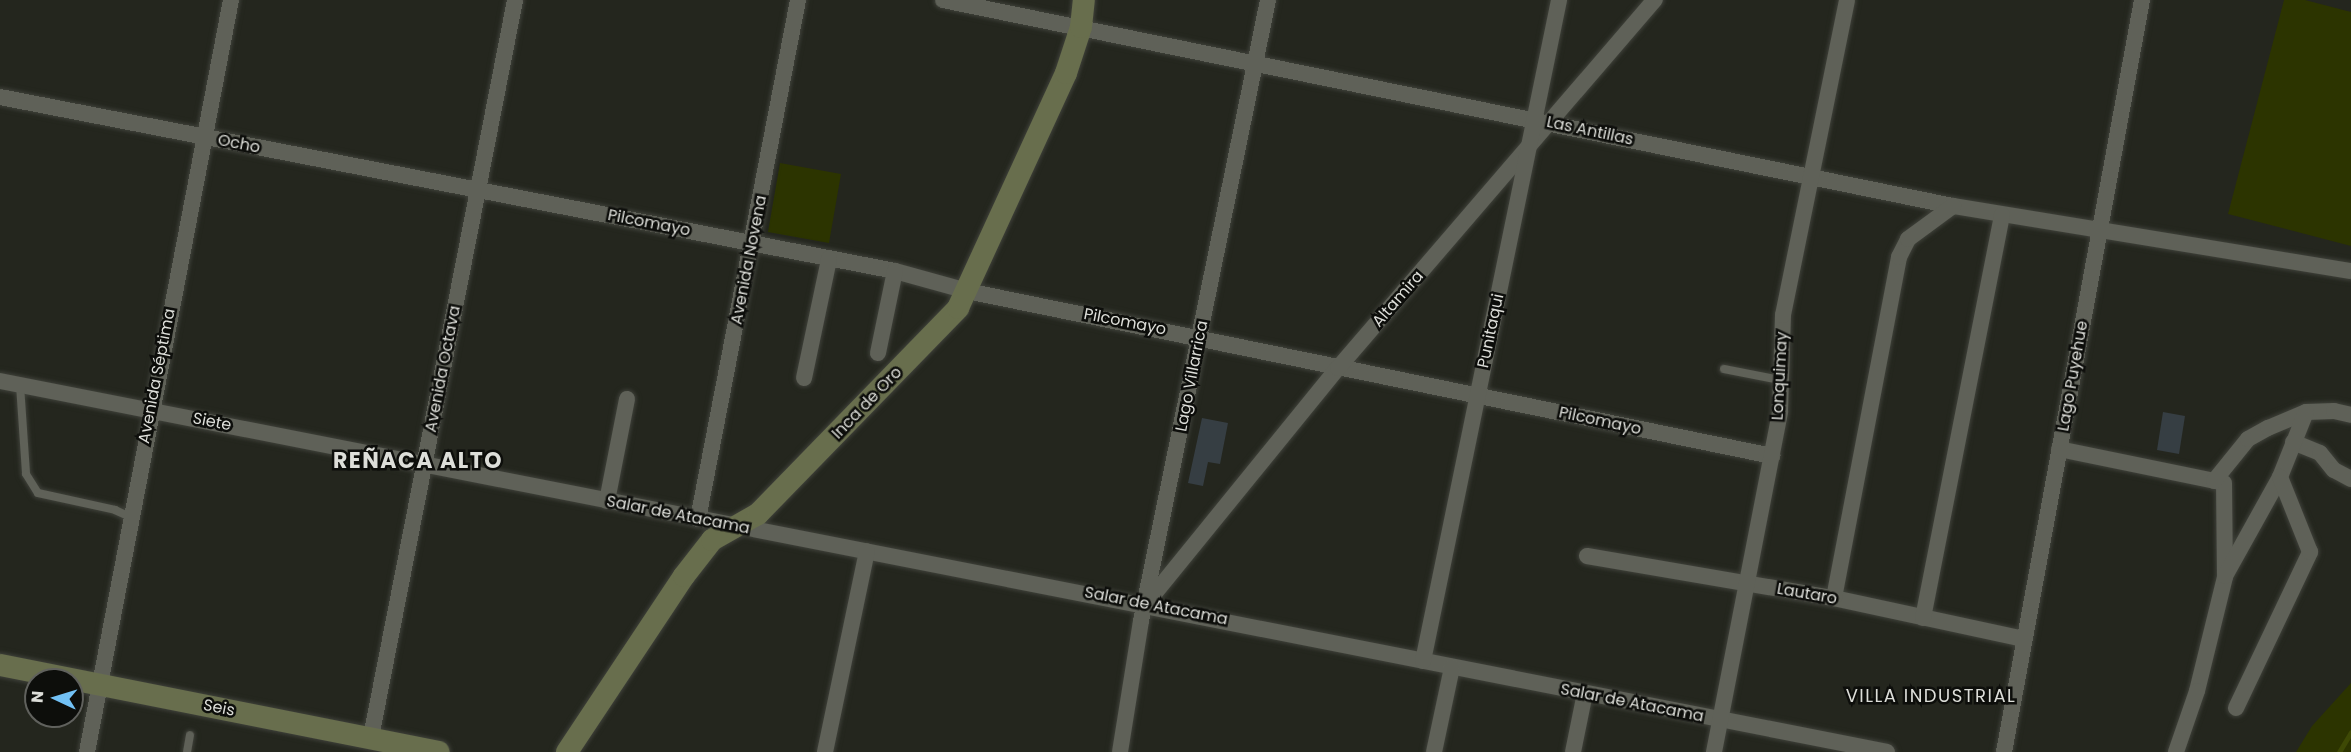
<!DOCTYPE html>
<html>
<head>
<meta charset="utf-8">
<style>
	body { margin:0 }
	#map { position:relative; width:2351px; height:752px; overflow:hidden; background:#24261e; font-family:Poppins,sans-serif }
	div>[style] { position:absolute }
	.green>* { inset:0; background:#2c3400 }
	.stream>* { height:5px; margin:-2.5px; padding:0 2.5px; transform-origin:2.5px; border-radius:2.5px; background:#3e4905 }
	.building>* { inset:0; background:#363e43 }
	.roads { filter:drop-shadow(0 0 2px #3f413a) drop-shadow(0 0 2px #3f413a) }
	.lane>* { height:8px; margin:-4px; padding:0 4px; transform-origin:4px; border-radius:4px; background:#5f6158 }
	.street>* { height:16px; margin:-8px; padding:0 8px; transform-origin:8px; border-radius:8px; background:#5f6158 }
	.secondary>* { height:22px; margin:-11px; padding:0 11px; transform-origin:11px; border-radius:11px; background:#686e4d }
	span { translate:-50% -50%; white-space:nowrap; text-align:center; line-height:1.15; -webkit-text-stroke:5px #0d0e0b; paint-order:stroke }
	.street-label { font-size:16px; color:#ddded9 }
	.neighbourhood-label { font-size:18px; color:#ddded9; letter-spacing:1.5px }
	.district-label { font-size:22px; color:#ddded9; font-weight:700; letter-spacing:1.5px }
	.north { position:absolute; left:24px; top:668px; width:60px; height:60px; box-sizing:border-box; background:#0d0e0b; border:2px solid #60615d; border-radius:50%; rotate:274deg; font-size:16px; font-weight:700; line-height:24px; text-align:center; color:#ddded9 }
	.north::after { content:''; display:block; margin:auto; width:21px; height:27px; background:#72c1f5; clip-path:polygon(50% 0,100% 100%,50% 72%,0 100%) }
</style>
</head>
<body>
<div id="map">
	<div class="green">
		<div style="clip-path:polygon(2284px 0,2305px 0,2351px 12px,2351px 246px,2228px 214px)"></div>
		<div style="clip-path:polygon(780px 163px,841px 174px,829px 243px,768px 232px)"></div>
		<div style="clip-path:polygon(2351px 683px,2351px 752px,2296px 752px,2312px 726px)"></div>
	</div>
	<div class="stream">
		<div style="left:2339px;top:752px;width:23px;rotate:-59deg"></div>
	</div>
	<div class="building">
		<div style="clip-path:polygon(2163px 412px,2185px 416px,2179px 454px,2157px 450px)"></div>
		<div style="clip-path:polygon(1202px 418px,1228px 423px,1220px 464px,1208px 462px,1203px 486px,1188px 483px)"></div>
	</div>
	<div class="roads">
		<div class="lane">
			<div style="left:1724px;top:369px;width:57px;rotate:11.1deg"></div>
			<div style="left:20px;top:385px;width:89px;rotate:86.1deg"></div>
			<div style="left:26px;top:474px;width:22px;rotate:58deg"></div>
			<div style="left:38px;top:493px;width:79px;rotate:12.4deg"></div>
			<div style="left:115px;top:510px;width:17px;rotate:25deg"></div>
			<div style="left:187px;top:752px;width:17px;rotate:-80deg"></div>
		</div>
		<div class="street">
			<div style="left:943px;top:0;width:1031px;rotate:11.53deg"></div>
			<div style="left:1953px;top:206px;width:403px;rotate:9.3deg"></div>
			<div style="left:0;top:97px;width:912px;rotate:11deg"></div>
			<div style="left:895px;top:271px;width:75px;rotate:15.5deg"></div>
			<div style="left:967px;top:291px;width:822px;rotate:11.58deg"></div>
			<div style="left:878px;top:353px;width:84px;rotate:-78.3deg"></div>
			<div style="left:804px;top:378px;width:122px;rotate:-78.1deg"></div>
			<div style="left:0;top:381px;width:1923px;rotate:11.12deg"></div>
			<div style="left:2293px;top:442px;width:29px;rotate:22deg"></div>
			<div style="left:2320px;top:453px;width:22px;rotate:51deg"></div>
			<div style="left:2334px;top:470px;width:19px;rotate:28deg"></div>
			<div style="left:2059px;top:449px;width:168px;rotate:11.6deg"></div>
			<div style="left:2224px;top:483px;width:94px;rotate:89.4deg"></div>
			<div style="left:2225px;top:577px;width:117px;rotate:103.8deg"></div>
			<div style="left:2197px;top:691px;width:65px;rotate:109deg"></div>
			<div style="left:2214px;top:481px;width:54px;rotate:-51deg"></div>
			<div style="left:2248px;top:439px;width:23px;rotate:-29deg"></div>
			<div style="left:2268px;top:428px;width:41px;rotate:-22.8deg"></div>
			<div style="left:2306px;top:412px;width:28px;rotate:-2deg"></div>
			<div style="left:2334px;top:411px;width:17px;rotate:13deg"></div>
			<div style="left:607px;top:501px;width:104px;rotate:-78.9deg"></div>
			<div style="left:698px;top:519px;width:529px;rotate:-79.09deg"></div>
			<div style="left:1587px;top:556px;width:251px;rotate:9.7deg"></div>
			<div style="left:1834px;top:598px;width:194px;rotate:12.2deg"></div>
			<div style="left:2225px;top:576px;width:113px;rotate:-60.9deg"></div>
			<div style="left:2280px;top:477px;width:70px;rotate:-68.2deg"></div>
			<div style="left:1834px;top:598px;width:347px;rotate:-79.2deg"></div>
			<div style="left:1899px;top:257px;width:20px;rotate:-63deg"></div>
			<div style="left:1908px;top:239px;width:56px;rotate:-36.3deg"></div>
			<div style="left:1146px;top:604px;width:304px;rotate:-50.9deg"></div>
			<div style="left:1338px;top:368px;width:486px;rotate:-49.3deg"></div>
			<div style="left:1923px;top:618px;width:411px;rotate:-78.9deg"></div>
			<div style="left:1423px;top:661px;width:675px;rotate:-78.37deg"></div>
			<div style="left:2236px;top:708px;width:173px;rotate:-64.6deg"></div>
			<div style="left:2310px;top:552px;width:81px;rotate:-111.8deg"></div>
			<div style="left:371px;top:737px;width:751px;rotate:-78.94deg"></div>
			<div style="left:87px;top:752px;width:766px;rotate:-79.16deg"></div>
			<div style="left:825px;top:752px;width:205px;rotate:-78.2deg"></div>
			<div style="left:1120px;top:752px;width:133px;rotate:-80.9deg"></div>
			<div style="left:1141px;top:621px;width:634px;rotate:-78.44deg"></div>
			<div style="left:1434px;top:752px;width:87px;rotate:-78deg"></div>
			<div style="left:1573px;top:752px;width:60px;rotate:-78.5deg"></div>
			<div style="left:1714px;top:752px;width:347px;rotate:-79deg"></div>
			<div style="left:1780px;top:411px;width:96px;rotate:-88.2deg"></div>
			<div style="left:1783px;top:315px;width:321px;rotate:-78.5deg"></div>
			<div style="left:2004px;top:752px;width:765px;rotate:-79.6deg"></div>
		</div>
		<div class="secondary">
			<div style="left:0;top:665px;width:447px;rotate:11.2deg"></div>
			<div style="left:567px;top:752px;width:211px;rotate:-56.4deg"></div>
			<div style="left:684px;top:576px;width:46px;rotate:-52.1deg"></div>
			<div style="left:712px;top:540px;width:53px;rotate:-29.5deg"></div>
			<div style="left:758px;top:514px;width:287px;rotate:-45.8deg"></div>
			<div style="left:958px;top:308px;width:259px;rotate:-65.3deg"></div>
			<div style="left:1066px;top:73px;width:48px;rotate:-71.9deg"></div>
			<div style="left:1081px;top:27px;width:27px;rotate:-84deg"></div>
		</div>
	</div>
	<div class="street-label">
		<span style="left:1590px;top:131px;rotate:12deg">Las Antillas</span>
		<span style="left:239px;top:144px;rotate:11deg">Ocho</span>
		<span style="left:649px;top:223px;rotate:11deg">Pilcomayo</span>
		<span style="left:749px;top:260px;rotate:-79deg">Avenida Novena</span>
		<span style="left:1398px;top:299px;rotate:-49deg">Altamira</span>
		<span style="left:1125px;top:322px;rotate:11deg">Pilcomayo</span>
		<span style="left:1491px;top:331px;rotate:-78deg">Punitaqui</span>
		<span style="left:443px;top:369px;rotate:-79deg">Avenida Octava</span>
		<span style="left:157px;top:376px;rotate:-79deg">Avenida Séptima</span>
		<span style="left:1192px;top:376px;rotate:-79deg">Lago Villarrica</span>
		<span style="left:1780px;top:376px;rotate:-87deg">Lonquimay</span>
		<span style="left:2073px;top:376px;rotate:-80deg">Lago Puyehue</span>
		<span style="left:867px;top:403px;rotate:-46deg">Inca de Oro</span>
		<span style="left:1600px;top:421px;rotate:12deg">Pilcomayo</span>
		<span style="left:212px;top:422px;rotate:11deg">Siete</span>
		<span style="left:678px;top:515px;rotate:11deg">Salar de Atacama</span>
		<span style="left:1807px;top:594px;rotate:10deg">Lautaro</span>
		<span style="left:1156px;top:606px;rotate:11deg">Salar de Atacama</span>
		<span style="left:1632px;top:703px;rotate:11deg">Salar de Atacama</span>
		<span style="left:219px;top:708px;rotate:11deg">Seis</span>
	</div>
	<div class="neighbourhood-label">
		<span style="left:1931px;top:696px">VILLA INDUSTRIAL</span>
	</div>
	<div class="district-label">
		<span style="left:418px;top:461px">REÑACA ALTO</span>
	</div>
	<div class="north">N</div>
</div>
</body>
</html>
